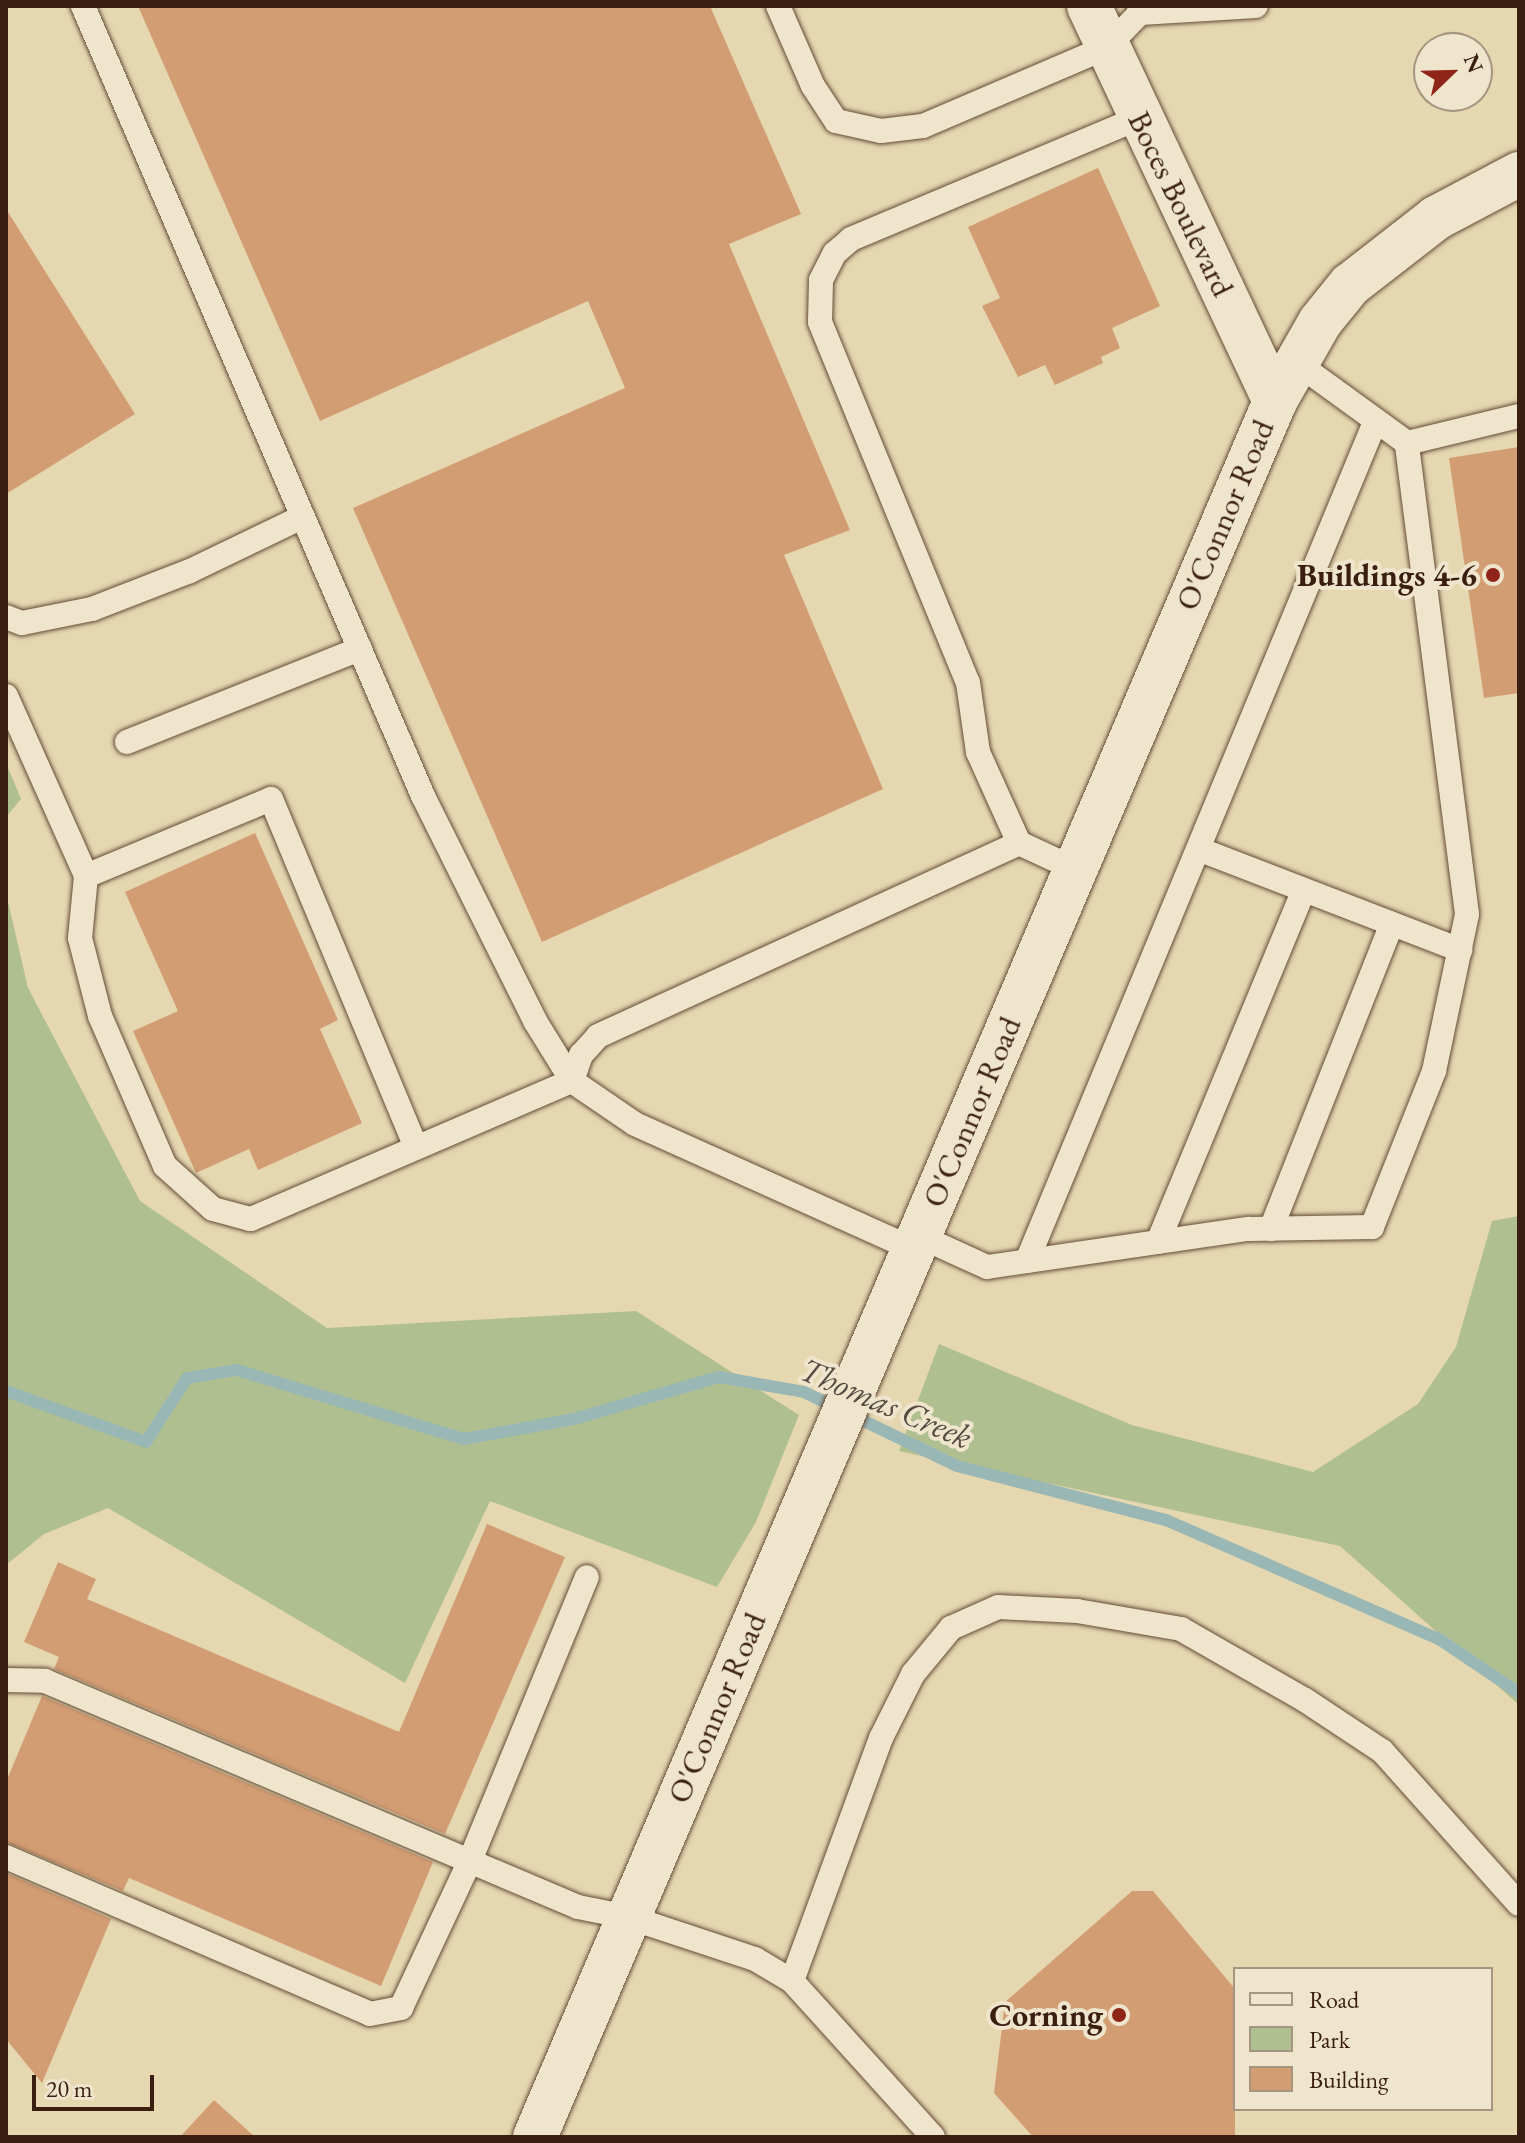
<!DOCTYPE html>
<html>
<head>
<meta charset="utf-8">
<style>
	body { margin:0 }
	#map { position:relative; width:1525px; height:2143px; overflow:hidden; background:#e5d7b0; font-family:"EB Garamond",serif }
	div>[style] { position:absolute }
	.green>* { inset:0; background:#b0bf8f }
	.stream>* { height:12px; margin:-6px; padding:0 6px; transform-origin:6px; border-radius:6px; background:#99b7b5 }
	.building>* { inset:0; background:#d39d74 }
	.roads { filter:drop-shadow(0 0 2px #654c38) drop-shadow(0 0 2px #654c38) }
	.service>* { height:24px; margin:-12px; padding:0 12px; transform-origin:12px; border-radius:12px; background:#eee5cc }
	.minor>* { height:44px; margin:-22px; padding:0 22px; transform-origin:22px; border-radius:22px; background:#eee5cc }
	.tertiary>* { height:44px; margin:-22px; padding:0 22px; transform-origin:22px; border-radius:22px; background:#eee5cc }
	.dots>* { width:22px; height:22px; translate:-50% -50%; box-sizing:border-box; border:4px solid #eee5cc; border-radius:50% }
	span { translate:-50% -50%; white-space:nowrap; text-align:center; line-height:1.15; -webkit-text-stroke:8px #eee5cc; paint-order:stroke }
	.street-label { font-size:32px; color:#3a1e10 }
	.poi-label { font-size:32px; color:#3a1e10; font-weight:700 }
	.right { translate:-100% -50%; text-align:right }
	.water-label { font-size:34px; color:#564c42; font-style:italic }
	.frame { position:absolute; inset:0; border:8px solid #3a1e10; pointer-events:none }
	.legend { position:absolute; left:1233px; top:1967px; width:260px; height:144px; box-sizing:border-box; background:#eee5cc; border:2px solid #a69581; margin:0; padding:10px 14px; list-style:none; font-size:24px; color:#3a1e10 }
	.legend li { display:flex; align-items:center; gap:16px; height:40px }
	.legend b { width:40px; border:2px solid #a69581 }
	.north { position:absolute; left:1413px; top:32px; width:80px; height:80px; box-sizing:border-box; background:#eee5cc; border:2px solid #a69581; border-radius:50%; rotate:67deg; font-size:22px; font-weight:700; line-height:32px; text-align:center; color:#3a1e10 }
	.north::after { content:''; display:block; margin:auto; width:28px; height:36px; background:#8f2418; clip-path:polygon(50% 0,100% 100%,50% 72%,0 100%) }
	.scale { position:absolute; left:32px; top:2075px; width:122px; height:36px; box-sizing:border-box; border:4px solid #3a1e10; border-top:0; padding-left:10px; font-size:24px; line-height:28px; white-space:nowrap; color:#3a1e10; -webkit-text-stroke:6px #eee5cc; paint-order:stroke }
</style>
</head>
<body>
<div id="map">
	<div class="green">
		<div style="clip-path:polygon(6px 763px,21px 799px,6px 817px)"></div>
		<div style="clip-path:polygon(6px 893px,28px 988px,140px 1201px,327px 1328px,636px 1311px,799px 1415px,756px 1522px,717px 1587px,490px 1501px,405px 1683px,108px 1508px,44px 1534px,6px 1565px)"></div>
		<div style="clip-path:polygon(1519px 1216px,1519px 1705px,1340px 1546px,899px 1451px,939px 1344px,1132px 1425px,1313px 1472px,1418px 1404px,1456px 1347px,1492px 1221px)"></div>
	</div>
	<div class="stream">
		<div style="left:6px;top:1391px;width:149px;rotate:20deg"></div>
		<div style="left:146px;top:1442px;width:76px;rotate:-57.4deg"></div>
		<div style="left:187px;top:1378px;width:51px;rotate:-9.1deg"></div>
		<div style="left:237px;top:1370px;width:237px;rotate:16.9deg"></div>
		<div style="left:464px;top:1439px;width:112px;rotate:-10.3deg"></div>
		<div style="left:574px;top:1419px;width:151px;rotate:-16.2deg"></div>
		<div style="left:719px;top:1377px;width:86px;rotate:10deg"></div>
		<div style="left:804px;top:1392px;width:170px;rotate:25.8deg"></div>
		<div style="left:957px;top:1466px;width:216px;rotate:14.5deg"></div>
		<div style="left:1166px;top:1520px;width:298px;rotate:23.6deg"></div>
		<div style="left:1439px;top:1639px;width:97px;rotate:34deg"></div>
	</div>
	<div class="building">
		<div style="clip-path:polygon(138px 6px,710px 6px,801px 214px,729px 244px,850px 530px,784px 555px,883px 789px,542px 942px,353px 508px,625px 388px,588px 301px,320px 421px)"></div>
		<div style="clip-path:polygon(1098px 168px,1160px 306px,1112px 328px,1120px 348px,1101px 357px,1103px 363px,1055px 385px,1045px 365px,1018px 377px,982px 306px,1000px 298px,968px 227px)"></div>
		<div style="clip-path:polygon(6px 209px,135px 414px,6px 494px)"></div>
		<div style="clip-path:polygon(1519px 447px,1519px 693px,1484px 698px,1449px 458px)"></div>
		<div style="clip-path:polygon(255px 833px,338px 1020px,320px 1029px,362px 1123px,258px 1170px,249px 1149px,196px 1173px,133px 1031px,178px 1011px,125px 892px)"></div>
		<div style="clip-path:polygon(487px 1524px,565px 1557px,445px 1834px,54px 1669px,59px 1657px,24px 1642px,58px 1562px,96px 1579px,87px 1599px,399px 1732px)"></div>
		<div style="clip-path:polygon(42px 1696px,433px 1862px,381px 1986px,129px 1878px,123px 1891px,6px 1842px,6px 1782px)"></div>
		<div style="clip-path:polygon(6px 1873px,111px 1919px,42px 2083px,6px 2039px)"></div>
		<div style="clip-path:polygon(1132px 1891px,1153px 1891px,1235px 1989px,1235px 2137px,1033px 2137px,994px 2093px,1005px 2002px)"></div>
		<div style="clip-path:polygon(214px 2100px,255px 2137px,180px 2137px)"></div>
	</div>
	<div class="roads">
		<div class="service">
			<div style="left:83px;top:6px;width:860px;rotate:66.71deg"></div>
			<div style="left:423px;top:796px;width:251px;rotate:63.5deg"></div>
			<div style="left:535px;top:1021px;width:70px;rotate:58.3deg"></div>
			<div style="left:572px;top:1081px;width:76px;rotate:34.3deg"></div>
			<div style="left:635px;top:1124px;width:305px;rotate:24.2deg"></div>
			<div style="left:778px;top:6px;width:87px;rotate:66.4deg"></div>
			<div style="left:813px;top:86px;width:42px;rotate:56.7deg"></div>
			<div style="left:836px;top:121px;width:46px;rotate:12.5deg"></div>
			<div style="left:881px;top:131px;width:42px;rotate:-6.8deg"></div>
			<div style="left:923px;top:126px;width:200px;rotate:-23.2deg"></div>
			<div style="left:1107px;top:47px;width:47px;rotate:-45.9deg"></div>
			<div style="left:1140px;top:13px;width:7px;rotate:-98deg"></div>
			<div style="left:1140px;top:13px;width:116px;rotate:-3.5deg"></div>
			<div style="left:1407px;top:443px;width:115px;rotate:-13.6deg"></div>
			<div style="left:6px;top:617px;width:17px;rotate:21deg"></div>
			<div style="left:22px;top:623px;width:71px;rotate:-11.3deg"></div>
			<div style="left:92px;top:609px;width:105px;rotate:-21.2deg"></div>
			<div style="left:190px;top:571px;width:124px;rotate:-25.7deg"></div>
			<div style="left:6px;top:696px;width:197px;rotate:66deg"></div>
			<div style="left:86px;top:876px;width:62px;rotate:95.5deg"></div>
			<div style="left:80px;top:938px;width:81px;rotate:75.6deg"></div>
			<div style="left:100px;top:1016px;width:163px;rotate:66.6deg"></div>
			<div style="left:165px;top:1166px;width:64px;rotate:41.9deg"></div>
			<div style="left:213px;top:1209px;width:39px;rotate:15deg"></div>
			<div style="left:251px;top:1219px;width:349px;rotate:-23.3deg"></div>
			<div style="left:572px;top:1081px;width:28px;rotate:-71deg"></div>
			<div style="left:581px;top:1055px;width:25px;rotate:-48deg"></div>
			<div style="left:598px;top:1036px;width:463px;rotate:-24.6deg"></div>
			<div style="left:1019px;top:843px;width:62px;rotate:24.9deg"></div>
			<div style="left:127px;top:742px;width:251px;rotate:-21.8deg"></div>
			<div style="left:1019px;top:843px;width:100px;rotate:-114.3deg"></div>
			<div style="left:978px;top:752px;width:70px;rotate:-98.2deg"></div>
			<div style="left:968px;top:683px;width:390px;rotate:-112.3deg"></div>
			<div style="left:820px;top:322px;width:42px;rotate:-88.6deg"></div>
			<div style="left:821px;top:280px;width:30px;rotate:-63deg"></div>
			<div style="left:835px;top:253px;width:21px;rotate:-41deg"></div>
			<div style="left:851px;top:239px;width:312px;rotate:-22.8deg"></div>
			<div style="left:1201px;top:850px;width:278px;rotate:21.1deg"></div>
			<div style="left:86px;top:876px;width:200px;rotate:-22.6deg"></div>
			<div style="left:271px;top:799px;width:377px;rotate:67.4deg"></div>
			<div style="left:1271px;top:1229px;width:328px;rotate:-68.4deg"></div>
			<div style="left:919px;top:1236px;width:75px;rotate:24.5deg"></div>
			<div style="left:987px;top:1267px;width:265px;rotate:-8.3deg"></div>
			<div style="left:1249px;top:1229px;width:123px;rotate:-0.9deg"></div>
			<div style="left:1372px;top:1227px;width:168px;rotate:-68.3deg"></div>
			<div style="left:1434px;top:1071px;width:160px;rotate:-78.1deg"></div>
			<div style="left:1467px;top:914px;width:475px;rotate:-97.3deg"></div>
			<div style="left:1407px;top:443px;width:136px;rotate:-144deg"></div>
			<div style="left:1158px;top:1242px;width:381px;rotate:-67.5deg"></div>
			<div style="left:1027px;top:1261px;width:908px;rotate:-67.47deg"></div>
			<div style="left:6px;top:1680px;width:39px;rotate:1deg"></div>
			<div style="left:45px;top:1681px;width:579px;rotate:22.98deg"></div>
			<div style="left:578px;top:1907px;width:51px;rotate:11.3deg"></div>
			<div style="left:628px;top:1917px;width:134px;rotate:18.3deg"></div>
			<div style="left:755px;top:1959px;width:43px;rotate:30.7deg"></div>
			<div style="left:792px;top:1981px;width:210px;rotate:47.9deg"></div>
			<div style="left:6px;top:1857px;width:396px;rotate:23.3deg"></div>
			<div style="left:370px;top:2014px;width:32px;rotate:-11deg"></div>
			<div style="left:401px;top:2008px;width:160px;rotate:-64.9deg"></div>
			<div style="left:469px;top:1863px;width:309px;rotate:-67.6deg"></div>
			<div style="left:792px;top:1981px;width:259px;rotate:-69.9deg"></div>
			<div style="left:881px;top:1738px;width:72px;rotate:-63.4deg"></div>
			<div style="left:913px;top:1674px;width:60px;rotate:-50.4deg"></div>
			<div style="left:951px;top:1628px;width:51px;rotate:-24.1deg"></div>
			<div style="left:998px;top:1607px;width:79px;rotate:2.9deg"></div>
			<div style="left:1077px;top:1611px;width:106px;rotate:9.8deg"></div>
			<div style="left:1181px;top:1629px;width:143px;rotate:29.8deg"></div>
			<div style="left:1305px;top:1700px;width:92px;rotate:33.5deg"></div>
			<div style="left:1382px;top:1751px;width:205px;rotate:48.2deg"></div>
		</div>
		<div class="minor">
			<div style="left:1089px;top:6px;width:437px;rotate:64.8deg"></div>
		</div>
		<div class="tertiary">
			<div style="left:535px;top:2137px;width:1887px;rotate:-66.91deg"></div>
			<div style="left:1275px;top:401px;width:91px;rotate:-60.3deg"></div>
			<div style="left:1320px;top:322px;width:48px;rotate:-51deg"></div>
			<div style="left:1350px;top:285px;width:109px;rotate:-37.9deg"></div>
			<div style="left:1436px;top:218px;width:94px;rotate:-27.9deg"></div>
		</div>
	</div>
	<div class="dots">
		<div style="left:1493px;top:575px;background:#8f2418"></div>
		<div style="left:1119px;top:2015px;background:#8f2418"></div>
	</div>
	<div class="street-label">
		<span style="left:1181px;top:204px;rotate:64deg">Boces Boulevard</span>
		<span style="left:1225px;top:515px;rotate:-67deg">O'Connor Road</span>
		<span style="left:972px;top:1112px;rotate:-67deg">O'Connor Road</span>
		<span style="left:717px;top:1708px;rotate:-67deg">O'Connor Road</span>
	</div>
	<div class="poi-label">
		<span class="right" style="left:1477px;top:575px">Buildings 4-6</span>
		<span class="right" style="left:1103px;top:2015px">Corning</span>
	</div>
	<div class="water-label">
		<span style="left:886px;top:1403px;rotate:23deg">Thomas Creek</span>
	</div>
	<div class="frame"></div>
	<ul class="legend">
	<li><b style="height:10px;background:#eee5cc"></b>Road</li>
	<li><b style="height:22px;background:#b0bf8f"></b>Park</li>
	<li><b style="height:22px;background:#d39d74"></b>Building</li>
	</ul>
	<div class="north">N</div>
	<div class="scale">20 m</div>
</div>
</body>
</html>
